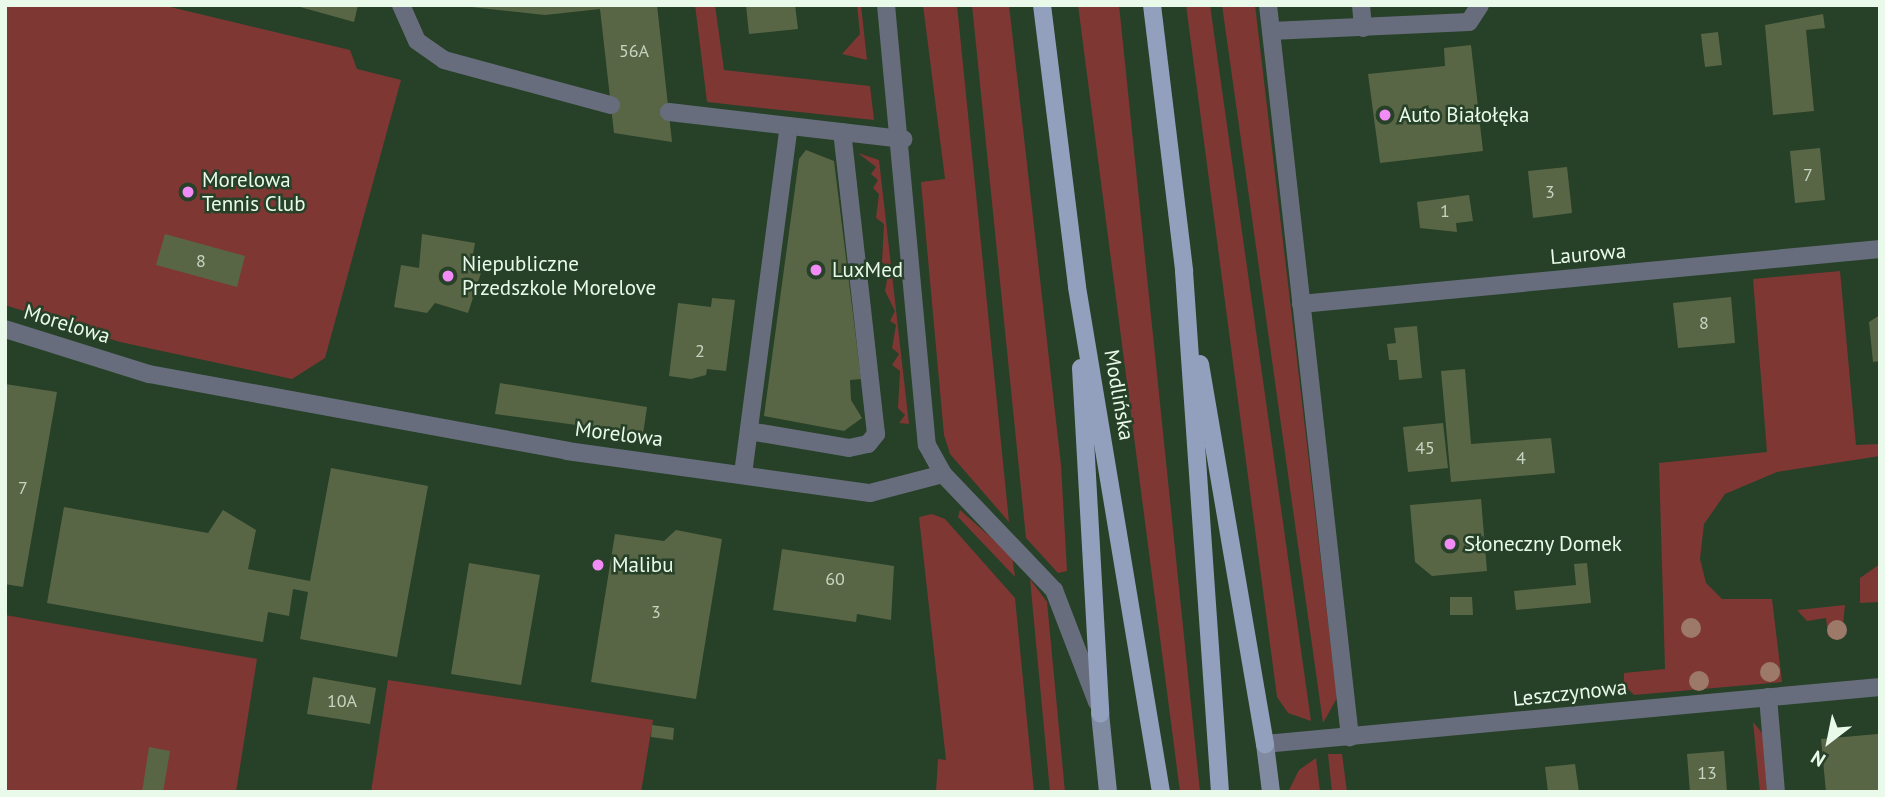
<!DOCTYPE html>
<html>
<head>
<meta charset="utf-8">
<style>
	body { margin:0 }
	#map { position:relative; width:1885px; height:797px; overflow:hidden; background:#274028; font-family:"PT Sans",sans-serif }
	div>[style] { position:absolute }
	.green>* { inset:0; background:#7e3733 }
	.building>* { inset:0; background:#596645 }
	.lane>* { height:18px; margin:-9px; padding:0 9px; transform-origin:9px; border-radius:9px; background:#676d7c }
	.street>* { height:18px; margin:-9px; padding:0 9px; transform-origin:9px; border-radius:9px; background:#676d7c }
	.secondary>* { height:18px; margin:-9px; padding:0 9px; transform-origin:9px; border-radius:9px; background:#808aa1 }
	.primary>* { height:18px; margin:-9px; padding:0 9px; transform-origin:9px; border-radius:9px; background:#93a0bd }
	.trees>* { width:20px; height:20px; margin:-10px; border-radius:50%; background:#9c7969 }
	.dots>* { width:19px; height:19px; translate:-50% -50%; box-sizing:border-box; border:4px solid #274028; border-radius:50% }
	span { translate:-50% -50%; white-space:nowrap; text-align:center; line-height:1.15; -webkit-text-stroke:5px #274028; paint-order:stroke }
	.number-label { font-size:18px; color:#c6d5c1 }
	.number-label span { -webkit-text-stroke-width:0 }
	.poi-label { font-size:21px; color:#eafaea }
	.left { translate:0 -50%; text-align:left }
	.street-label { font-size:21px; color:#eafaea }
	.frame { position:absolute; inset:0; border:7px solid #eafaea; pointer-events:none }
	.north { position:absolute; left:1794px; top:706px; width:70px; height:70px; -webkit-text-stroke:5px #274028; paint-order:stroke; rotate:212deg; font-size:19px; font-weight:700; line-height:28px; text-align:center; color:#eafaea }
	.north::after { content:''; display:block; margin:auto; width:24px; height:32px; background:#eafaea; clip-path:polygon(50% 0,100% 100%,50% 72%,0 100%) }
</style>
</head>
<body>
<div id="map">
	<div class="green">
		<div style="clip-path:polygon(5px 5px,162px 5px,350px 50px,357px 69px,401px 80px,325px 358px,292px 379px,120px 342px,5px 305px)"></div>
		<div style="clip-path:polygon(695px 5px,715px 5px,724px 70px,870px 86px,874px 120px,707px 102px)"></div>
		<div style="clip-path:polygon(857px 5px,861px 5px,867px 60px,842px 54px,860px 34px)"></div>
		<div style="clip-path:polygon(923px 5px,957px 5px,1009px 522px,950px 454px,944px 435px,921px 182px,945px 179px)"></div>
		<div style="clip-path:polygon(972px 5px,1009px 5px,1061px 465px,1067px 571px,1058px 573px,1026px 538px)"></div>
		<div style="clip-path:polygon(1078px 5px,1119px 5px,1200px 792px,1180px 792px)"></div>
		<div style="clip-path:polygon(1186px 5px,1210px 5px,1311px 721px,1288px 713px,1277px 697px)"></div>
		<div style="clip-path:polygon(1222px 5px,1255px 5px,1337px 698px,1323px 723px)"></div>
		<div style="clip-path:polygon(858px 153px,879px 160px,909px 424px,899px 423px,905px 415px,898px 408px,900px 371px,892px 365px,899px 354px,892px 348px,896px 325px,890px 321px,895px 311px,885px 291px,889px 268px,882px 262px,884px 224px,876px 218px,879px 194px,873px 188px,878px 180px,871px 174px,876px 167px)"></div>
		<div style="clip-path:polygon(1840px 271px,1856px 445px,1880px 444px,1880px 456px,1777px 472px,1725px 494px,1704px 524px,1700px 559px,1706px 583px,1722px 599px,1772px 599px,1782px 682px,1634px 695px,1624px 685px,1624px 673px,1665px 669px,1659px 463px,1767px 452px,1753px 279px)"></div>
		<div style="clip-path:polygon(960px 510px,1012px 556px,1015px 577px,958px 517px)"></div>
		<div style="clip-path:polygon(932px 514px,945px 519px,1015px 598px,1034px 792px,936px 792px,938px 759px,946px 760px,919px 517px)"></div>
		<div style="clip-path:polygon(1880px 564px,1880px 602px,1860px 603px,1860px 578px)"></div>
		<div style="clip-path:polygon(1030px 579px,1047px 602px,1065px 792px,1050px 792px)"></div>
		<div style="clip-path:polygon(1845px 605px,1842px 635px,1828px 636px,1826px 618px,1807px 621px,1797px 610px)"></div>
		<div style="clip-path:polygon(5px 615px,257px 659px,236px 792px,5px 792px)"></div>
		<div style="clip-path:polygon(388px 680px,653px 720px,641px 792px,371px 792px)"></div>
		<div style="clip-path:polygon(1753px 722px,1763px 734px,1767px 792px,1760px 792px)"></div>
		<div style="clip-path:polygon(1328px 754px,1342px 754px,1347px 792px,1332px 792px)"></div>
		<div style="clip-path:polygon(1316px 758px,1320px 792px,1288px 792px,1299px 770px)"></div>
	</div>
	<div class="building">
		<div style="clip-path:polygon(293px 5px,358px 5px,354px 22px)"></div>
		<div style="clip-path:polygon(453px 5px,657px 5px,672px 142px,614px 133px,600px 9px,545px 15px)"></div>
		<div style="clip-path:polygon(746px 5px,795px 5px,798px 29px,749px 34px)"></div>
		<div style="clip-path:polygon(1823px 14px,1825px 28px,1806px 30px,1814px 111px,1773px 115px,1765px 25px)"></div>
		<div style="clip-path:polygon(1718px 32px,1722px 65px,1705px 67px,1701px 34px)"></div>
		<div style="clip-path:polygon(1471px 45px,1483px 151px,1380px 163px,1368px 74px,1445px 66px,1444px 48px)"></div>
		<div style="clip-path:polygon(1820px 148px,1825px 200px,1795px 203px,1790px 151px)"></div>
		<div style="clip-path:polygon(806px 150px,834px 161px,861px 379px,850px 380px,851px 400px,862px 418px,844px 431px,764px 416px,799px 159px)"></div>
		<div style="clip-path:polygon(1567px 167px,1572px 213px,1533px 218px,1528px 171px)"></div>
		<div style="clip-path:polygon(1469px 195px,1473px 221px,1456px 223px,1457px 232px,1420px 228px,1417px 202px)"></div>
		<div style="clip-path:polygon(165px 234px,245px 256px,237px 287px,156px 265px)"></div>
		<div style="clip-path:polygon(422px 234px,475px 243px,471px 265px,481px 273px,468px 313px,435px 303px,427px 313px,394px 307px,401px 265px,419px 268px)"></div>
		<div style="clip-path:polygon(1731px 297px,1735px 343px,1678px 348px,1673px 303px)"></div>
		<div style="clip-path:polygon(712px 298px,735px 300px,726px 371px,707px 369px,706px 375px,691px 379px,669px 376px,678px 303px,711px 307px)"></div>
		<div style="clip-path:polygon(1880px 315px,1880px 361px,1873px 362px,1869px 322px)"></div>
		<div style="clip-path:polygon(1417px 326px,1422px 378px,1399px 380px,1397px 360px,1389px 360px,1387px 344px,1396px 343px,1394px 328px)"></div>
		<div style="clip-path:polygon(1465px 369px,1471px 444px,1551px 438px,1555px 473px,1451px 482px,1441px 371px)"></div>
		<div style="clip-path:polygon(500px 383px,647px 407px,643px 434px,495px 414px)"></div>
		<div style="clip-path:polygon(5px 384px,57px 392px,23px 587px,5px 584px)"></div>
		<div style="clip-path:polygon(1443px 423px,1448px 468px,1408px 472px,1403px 427px)"></div>
		<div style="clip-path:polygon(331px 468px,428px 486px,397px 657px,300px 639px,308px 592px,293px 589px,289px 616px,268px 612px,263px 642px,47px 603px,64px 507px,208px 533px,223px 510px,256px 530px,248px 569px,310px 581px)"></div>
		<div style="clip-path:polygon(1481px 499px,1487px 571px,1432px 576px,1415px 562px,1410px 505px)"></div>
		<div style="clip-path:polygon(676px 530px,722px 539px,696px 699px,591px 682px,615px 534px,664px 541px)"></div>
		<div style="clip-path:polygon(782px 549px,894px 566px,891px 620px,857px 614px,856px 622px,773px 610px)"></div>
		<div style="clip-path:polygon(469px 563px,540px 575px,521px 685px,451px 674px)"></div>
		<div style="clip-path:polygon(1587px 563px,1591px 603px,1516px 610px,1514px 591px,1576px 585px,1574px 564px)"></div>
		<div style="clip-path:polygon(1450px 597px,1472px 597px,1473px 615px,1450px 615px)"></div>
		<div style="clip-path:polygon(313px 677px,376px 688px,370px 724px,307px 714px)"></div>
		<div style="clip-path:polygon(652px 725px,674px 728px,673px 740px,651px 737px)"></div>
		<div style="clip-path:polygon(1878px 734px,1880px 792px,1826px 792px,1821px 739px)"></div>
		<div style="clip-path:polygon(149px 747px,170px 751px,163px 792px,142px 792px)"></div>
		<div style="clip-path:polygon(1724px 751px,1727px 792px,1690px 792px,1687px 754px)"></div>
		<div style="clip-path:polygon(1575px 764px,1579px 792px,1548px 792px,1545px 767px)"></div>
	</div>
	<div class="lane">
		<div style="left:401px;top:5px;width:39px;rotate:66deg"></div>
		<div style="left:417px;top:41px;width:33px;rotate:35deg"></div>
		<div style="left:444px;top:60px;width:173px;rotate:15.1deg"></div>
		<div style="left:1268px;top:5px;width:737px;rotate:83.61deg"></div>
		<div style="left:1361px;top:5px;width:23px;rotate:85deg"></div>
		<div style="left:1271px;top:31px;width:198px;rotate:-2.6deg"></div>
		<div style="left:1469px;top:22px;width:20px;rotate:-57deg"></div>
		<div style="left:669px;top:112px;width:236px;rotate:6.6deg"></div>
		<div style="left:749px;top:431px;width:101px;rotate:9.6deg"></div>
		<div style="left:849px;top:448px;width:19px;rotate:-12deg"></div>
		<div style="left:868px;top:444px;width:13px;rotate:-51deg"></div>
		<div style="left:876px;top:434px;width:304px;rotate:-96.4deg"></div>
		<div style="left:743px;top:474px;width:351px;rotate:-82.5deg"></div>
		<div style="left:1768px;top:697px;width:95px;rotate:85.2deg"></div>
	</div>
	<div class="street">
		<div style="left:886px;top:5px;width:442px;rotate:84.7deg"></div>
		<div style="left:927px;top:445px;width:33px;rotate:61deg"></div>
		<div style="left:943px;top:474px;width:161px;rotate:46.3deg"></div>
		<div style="left:1054px;top:590px;width:120px;rotate:69deg"></div>
		<div style="left:1301px;top:304px;width:582px;rotate:-5.43deg"></div>
		<div style="left:5px;top:329px;width:151px;rotate:17.4deg"></div>
		<div style="left:149px;top:374px;width:425px;rotate:10.4deg"></div>
		<div style="left:567px;top:451px;width:306px;rotate:7.9deg"></div>
		<div style="left:870px;top:493px;width:75px;rotate:-14.6deg"></div>
		<div style="left:1265px;top:744px;width:618px;rotate:-5.3deg"></div>
	</div>
	<div class="secondary">
		<div style="left:1100px;top:713px;width:79px;rotate:84.2deg"></div>
		<div style="left:1265px;top:744px;width:48px;rotate:82.9deg"></div>
	</div>
	<div class="primary">
		<div style="left:1042px;top:5px;width:284px;rotate:82.9deg"></div>
		<div style="left:1077px;top:287px;width:512px;rotate:80.56deg"></div>
		<div style="left:1152px;top:5px;width:268px;rotate:83.1deg"></div>
		<div style="left:1184px;top:271px;width:522px;rotate:86.05deg"></div>
		<div style="left:1200px;top:364px;width:386px;rotate:80.3deg"></div>
		<div style="left:1081px;top:368px;width:346px;rotate:86.8deg"></div>
	</div>
	<div class="trees">
		<div style="left:1691px;top:628px"></div>
		<div style="left:1837px;top:630px"></div>
		<div style="left:1770px;top:672px"></div>
		<div style="left:1699px;top:681px"></div>
	</div>
	<div class="dots">
		<div style="left:1385px;top:115px;background:#f18bf5"></div>
		<div style="left:188px;top:192px;background:#f18bf5"></div>
		<div style="left:816px;top:270px;background:#f18bf5"></div>
		<div style="left:448px;top:276px;background:#f18bf5"></div>
		<div style="left:1450px;top:544px;background:#f18bf5"></div>
		<div style="left:598px;top:565px;background:#f18bf5"></div>
	</div>
	<div class="number-label">
		<span style="left:634px;top:51px">56A</span>
		<span style="left:1808px;top:175px">7</span>
		<span style="left:1550px;top:192px">3</span>
		<span style="left:1445px;top:211px">1</span>
		<span style="left:201px;top:261px">8</span>
		<span style="left:1704px;top:323px">8</span>
		<span style="left:700px;top:351px">2</span>
		<span style="left:1425px;top:448px">45</span>
		<span style="left:1521px;top:458px">4</span>
		<span style="left:23px;top:488px">7</span>
		<span style="left:835px;top:579px">60</span>
		<span style="left:656px;top:612px">3</span>
		<span style="left:342px;top:701px">10A</span>
		<span style="left:1707px;top:773px">13</span>
	</div>
	<div class="poi-label">
		<span class="left" style="left:1399px;top:115px">Auto Białołęka</span>
		<span class="left" style="left:202px;top:192px">Morelowa<br>Tennis Club</span>
		<span class="left" style="left:462px;top:276px">Niepubliczne<br>Przedszkole Morelove</span>
		<span class="left" style="left:832px;top:270px">LuxMed</span>
		<span class="left" style="left:1464px;top:544px">Słoneczny Domek</span>
		<span class="left" style="left:612px;top:565px">Malibu</span>
	</div>
	<div class="street-label">
		<span style="left:1588px;top:254px;rotate:-5deg">Laurowa</span>
		<span style="left:67px;top:324px;rotate:17deg">Morelowa</span>
		<span style="left:1119px;top:395px;rotate:80deg">Modlińska</span>
		<span style="left:619px;top:434px;rotate:7deg">Morelowa</span>
		<span style="left:1570px;top:693px;rotate:-6deg">Leszczynowa</span>
	</div>
	<div class="frame"></div>
	<div class="north">N</div>
</div>
</body>
</html>
